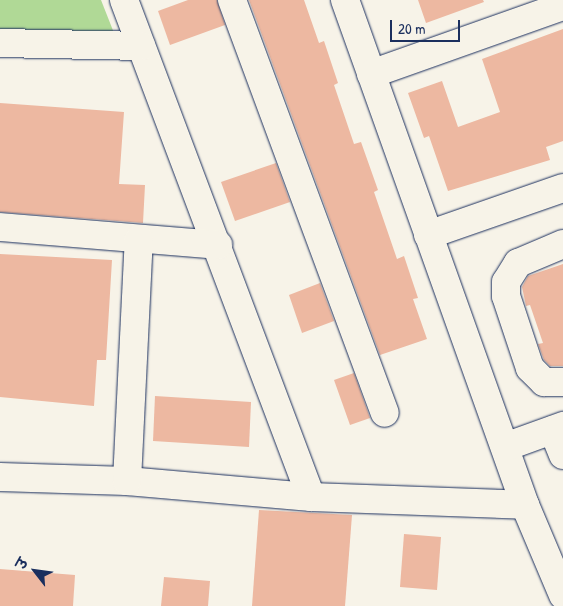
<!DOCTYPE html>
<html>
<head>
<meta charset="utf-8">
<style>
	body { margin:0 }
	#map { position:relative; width:563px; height:606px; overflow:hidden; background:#f7f3e8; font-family:"Patrick Hand","Playpen Sans Deva",sans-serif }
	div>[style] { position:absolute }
	.green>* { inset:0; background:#b0d996 }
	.building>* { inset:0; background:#edb8a1 }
	.roads { filter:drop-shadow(0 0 1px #1b2f5e) drop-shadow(0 0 1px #1b2f5e) }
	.minor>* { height:28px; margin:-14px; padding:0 14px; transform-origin:14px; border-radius:14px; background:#f7f3e8 }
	span { translate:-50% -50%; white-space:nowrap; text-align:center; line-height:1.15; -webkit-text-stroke:4px #f7f3e8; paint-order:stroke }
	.north { position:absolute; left:10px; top:546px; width:50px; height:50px; -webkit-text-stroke:4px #f7f3e8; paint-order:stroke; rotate:300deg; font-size:14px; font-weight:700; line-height:20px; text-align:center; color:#1b2f5e }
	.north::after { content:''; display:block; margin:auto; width:18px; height:22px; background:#1b2f5e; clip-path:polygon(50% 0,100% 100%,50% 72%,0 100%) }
	.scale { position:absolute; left:390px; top:20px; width:70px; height:22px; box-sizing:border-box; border:2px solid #1b2f5e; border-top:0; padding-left:6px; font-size:15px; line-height:18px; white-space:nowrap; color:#1b2f5e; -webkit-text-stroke:4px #f7f3e8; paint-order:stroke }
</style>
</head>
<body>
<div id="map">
	<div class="green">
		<div style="clip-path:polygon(0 0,101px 0,114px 33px,0 29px)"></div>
	</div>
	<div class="building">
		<div style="clip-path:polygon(188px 0,217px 0,225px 25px,170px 45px,158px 11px)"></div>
		<div style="clip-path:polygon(249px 0,304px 0,319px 43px,324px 41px,338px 83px,334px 85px,354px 144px,361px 142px,378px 190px,374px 192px,397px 259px,404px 256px,418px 298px,413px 299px,427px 339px,380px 355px)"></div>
		<div style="clip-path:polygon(418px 0,483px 0,484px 2px,426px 23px)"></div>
		<div style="clip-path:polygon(563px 29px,563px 141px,546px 147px,550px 160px,448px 191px,429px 136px,424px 138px,408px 93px,442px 81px,458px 127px,500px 112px,482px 59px)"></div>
		<div style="clip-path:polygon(0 103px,124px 112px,119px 184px,145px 185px,143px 223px,0 212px)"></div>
		<div style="clip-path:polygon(276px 163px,290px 202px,235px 221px,221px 182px)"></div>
		<div style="clip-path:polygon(0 254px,112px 260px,106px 360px,97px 360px,94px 406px,0 397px)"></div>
		<div style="clip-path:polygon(563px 264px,563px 366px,550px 366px,544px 360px,538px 344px,543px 343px,530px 305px,526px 306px,522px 287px,528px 276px)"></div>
		<div style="clip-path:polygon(320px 283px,334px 321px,302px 333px,289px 295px)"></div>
		<div style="clip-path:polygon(354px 373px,370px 418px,350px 425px,334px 380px)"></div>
		<div style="clip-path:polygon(155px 396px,251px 402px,249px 447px,153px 441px)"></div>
		<div style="clip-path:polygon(259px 510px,352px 515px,345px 606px,252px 606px)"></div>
		<div style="clip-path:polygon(404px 534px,441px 537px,437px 590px,400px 587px)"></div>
		<div style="clip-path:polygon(0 569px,75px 575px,73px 606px,0 606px)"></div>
		<div style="clip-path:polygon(164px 577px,210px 581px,208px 606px,161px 606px)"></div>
	</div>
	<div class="roads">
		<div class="minor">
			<div style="left:124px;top:0;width:531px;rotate:69.38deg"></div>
			<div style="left:232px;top:0;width:440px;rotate:69.7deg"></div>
			<div style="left:345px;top:0;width:536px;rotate:70.38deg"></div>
			<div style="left:525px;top:505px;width:98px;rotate:67.1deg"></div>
			<div style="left:0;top:43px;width:141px;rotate:1.2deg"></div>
			<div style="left:371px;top:74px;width:204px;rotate:-19.5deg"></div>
			<div style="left:0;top:227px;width:219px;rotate:4.7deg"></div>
			<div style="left:428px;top:235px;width:143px;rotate:-19.2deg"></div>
			<div style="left:563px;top:244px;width:49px;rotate:157.1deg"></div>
			<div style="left:518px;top:263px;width:22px;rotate:122deg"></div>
			<div style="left:506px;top:282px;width:14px;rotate:90deg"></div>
			<div style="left:506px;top:296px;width:76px;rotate:71.6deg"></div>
			<div style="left:530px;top:368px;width:20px;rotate:45deg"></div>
			<div style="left:544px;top:382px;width:19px"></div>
			<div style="left:553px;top:430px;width:27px;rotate:68deg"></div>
			<div style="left:505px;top:447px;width:62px;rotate:-19.9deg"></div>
			<div style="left:0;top:477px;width:127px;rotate:1.8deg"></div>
			<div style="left:127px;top:481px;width:185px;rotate:5deg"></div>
			<div style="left:311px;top:497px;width:214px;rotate:2.1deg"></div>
			<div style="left:127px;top:481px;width:242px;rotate:-87.2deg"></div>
		</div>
	</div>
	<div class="north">उ</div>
	<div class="scale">20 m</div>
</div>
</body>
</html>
